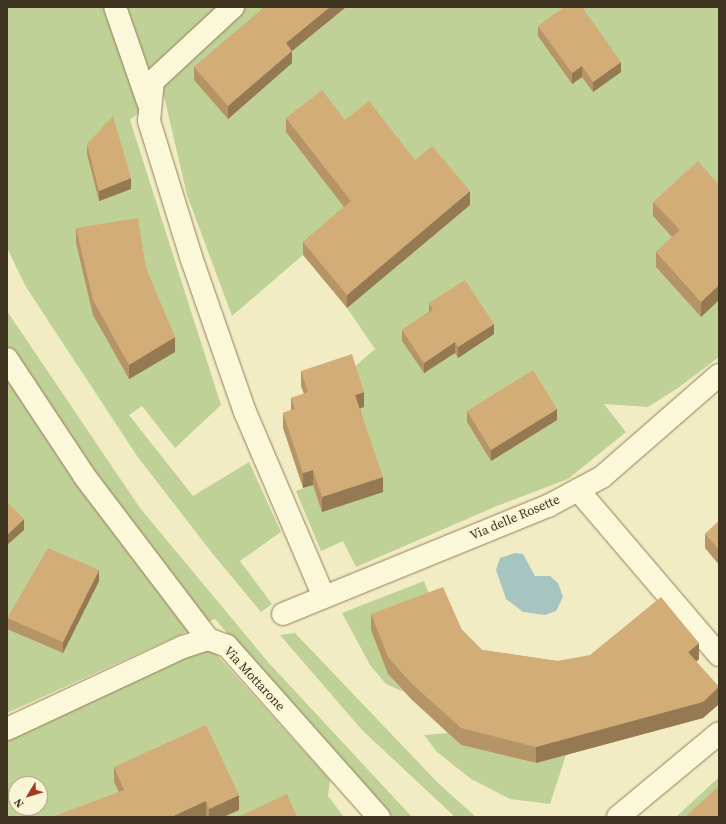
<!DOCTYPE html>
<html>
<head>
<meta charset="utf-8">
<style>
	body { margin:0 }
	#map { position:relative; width:726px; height:824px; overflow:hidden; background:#f2ecc4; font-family:"Source Serif 4",serif }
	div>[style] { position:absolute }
	.green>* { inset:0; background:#c0d197 }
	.water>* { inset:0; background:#a6c5c1 }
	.roads { filter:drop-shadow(0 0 1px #8f7f59) drop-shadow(0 0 1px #8f7f59) }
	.minor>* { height:22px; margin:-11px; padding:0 11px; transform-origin:11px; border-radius:11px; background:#fbf7d9 }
	.wall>* { inset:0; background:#b59566 }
	.shaded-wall>* { inset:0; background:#947953 }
	.building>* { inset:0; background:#d3ad77 }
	span { translate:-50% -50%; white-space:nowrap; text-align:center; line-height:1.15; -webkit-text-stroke:3.5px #f8f4d5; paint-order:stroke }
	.street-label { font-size:13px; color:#3d331e }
	.frame { position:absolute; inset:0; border:8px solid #3d331e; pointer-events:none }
	.north { position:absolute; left:8px; top:776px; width:40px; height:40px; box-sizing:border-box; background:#f8f4d5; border:1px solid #ada78c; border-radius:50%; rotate:232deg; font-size:11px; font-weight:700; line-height:16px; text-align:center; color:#3d331e }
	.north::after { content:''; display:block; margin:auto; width:14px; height:18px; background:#a33823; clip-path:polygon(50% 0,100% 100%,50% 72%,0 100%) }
</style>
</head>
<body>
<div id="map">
	<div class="green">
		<div style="clip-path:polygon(7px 7px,719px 7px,719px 357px,678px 388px,648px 407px,604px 404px,626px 432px,568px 479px,497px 506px,356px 567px,343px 541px,321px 551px,296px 491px,313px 485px,323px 512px,366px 445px,352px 369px,375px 349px,347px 308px,470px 205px,303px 255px,232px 316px,187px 195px,163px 92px,130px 120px,221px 405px,175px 448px,142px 406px,129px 415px,193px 496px,249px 462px,281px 532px,240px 561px,272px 604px,261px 612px,212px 553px,137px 456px,26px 287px,7px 248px)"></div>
		<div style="clip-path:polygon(7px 311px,140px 508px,268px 662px,412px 817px,393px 817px,363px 788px,215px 619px,7px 713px)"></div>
		<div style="clip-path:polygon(424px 581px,434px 607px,388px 674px,404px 692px,386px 684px,370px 665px,342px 613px)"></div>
		<div style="clip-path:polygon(295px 633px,438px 783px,476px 817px,455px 817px,362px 730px,280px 635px)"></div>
		<div style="clip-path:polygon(evenodd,206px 649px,216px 654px,330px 780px,328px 796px,344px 817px,7px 817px,7px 738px,186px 655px,206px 649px,16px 784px,40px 784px,40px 808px,16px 808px,16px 784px)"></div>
		<div style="clip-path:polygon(448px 733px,461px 745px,536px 763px,566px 755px,550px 804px,510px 799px,471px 779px,437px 752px,424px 735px)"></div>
		<div style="clip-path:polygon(719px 777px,719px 817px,676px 817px)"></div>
	</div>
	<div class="water">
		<div style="clip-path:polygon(515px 553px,523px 554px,535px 576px,550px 576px,558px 583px,563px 597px,556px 611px,545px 615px,523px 612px,506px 599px,496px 570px,500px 558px)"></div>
	</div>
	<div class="roads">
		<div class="minor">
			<div style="left:115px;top:7px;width:101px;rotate:70.8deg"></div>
			<div style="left:233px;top:7px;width:109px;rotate:137.2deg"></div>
			<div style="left:153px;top:81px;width:40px;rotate:95.7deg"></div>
			<div style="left:149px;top:121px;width:142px;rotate:72.8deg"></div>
			<div style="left:191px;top:257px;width:164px;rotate:70.8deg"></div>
			<div style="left:245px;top:412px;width:201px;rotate:66.9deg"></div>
			<div style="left:7px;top:359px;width:141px;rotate:56.5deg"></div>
			<div style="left:85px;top:477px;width:203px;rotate:52.8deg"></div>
			<div style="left:578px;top:490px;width:217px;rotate:49.5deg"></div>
			<div style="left:283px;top:614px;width:286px;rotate:-22.2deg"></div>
			<div style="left:548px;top:506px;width:61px;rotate:-28.2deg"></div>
			<div style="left:602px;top:477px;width:155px;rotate:-41.1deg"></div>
			<div style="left:7px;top:729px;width:194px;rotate:-25deg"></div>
			<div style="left:183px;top:647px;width:26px;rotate:-18deg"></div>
			<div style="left:208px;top:639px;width:20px;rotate:20deg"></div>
			<div style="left:227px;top:646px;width:229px;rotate:48.4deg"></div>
			<div style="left:618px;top:817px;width:131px;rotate:-39.7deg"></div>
		</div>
	</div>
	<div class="wall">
		<div style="clip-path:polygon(265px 7px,346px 7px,292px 51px,292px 63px,228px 119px,194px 80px,194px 67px)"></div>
		<div style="clip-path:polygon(538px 26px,621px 72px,593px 92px,582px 77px,572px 84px,538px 36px)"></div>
		<div style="clip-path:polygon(286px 118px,345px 120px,415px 160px,470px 205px,347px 308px,303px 255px,303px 242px,344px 207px,286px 132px)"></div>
		<div style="clip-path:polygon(87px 144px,131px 189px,99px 201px,87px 154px)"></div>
		<div style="clip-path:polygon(719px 185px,719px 300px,701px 317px,656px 267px,656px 252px,672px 237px,653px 216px,653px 202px)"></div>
		<div style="clip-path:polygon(76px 228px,146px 268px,175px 352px,129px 379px,93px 315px,76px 243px)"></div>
		<div style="clip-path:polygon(429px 303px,494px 334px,458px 358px,455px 353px,424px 373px,402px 341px,402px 330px,429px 312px)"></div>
		<div style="clip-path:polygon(301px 371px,364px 407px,360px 408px,383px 492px,322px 512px,313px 485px,303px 488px,283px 428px,283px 413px,291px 410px,291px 398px,304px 394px,301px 386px)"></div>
		<div style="clip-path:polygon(467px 411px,557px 420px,491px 461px,467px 422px)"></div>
		<div style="clip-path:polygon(719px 521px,719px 565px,705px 548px,705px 534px)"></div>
		<div style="clip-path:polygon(99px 581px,63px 653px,7px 629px,7px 618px)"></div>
		<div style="clip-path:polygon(371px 614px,462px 630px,482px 650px,557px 661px,699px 659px,696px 662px,719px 687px,719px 704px,703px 718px,536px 763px,461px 745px,411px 699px,388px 674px,371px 630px)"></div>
		<div style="clip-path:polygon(114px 767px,239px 810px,223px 817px,206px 817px,206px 816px,119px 792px,114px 782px)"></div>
	</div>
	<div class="shaded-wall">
		<div style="clip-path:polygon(330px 7px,346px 7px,292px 51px,292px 63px,228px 119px,228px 106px,286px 43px)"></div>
		<div style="clip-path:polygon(621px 62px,621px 72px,593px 92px,593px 82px)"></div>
		<div style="clip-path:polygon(582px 66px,582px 77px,572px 84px,572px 73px)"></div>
		<div style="clip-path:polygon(131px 178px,131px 189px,99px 201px,99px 191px)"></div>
		<div style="clip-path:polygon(470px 191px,470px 205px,347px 308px,347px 295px)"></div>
		<div style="clip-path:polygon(719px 285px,719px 300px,701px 317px,701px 302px)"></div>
		<div style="clip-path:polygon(494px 324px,494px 334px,458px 358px,458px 347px)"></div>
		<div style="clip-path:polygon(175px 337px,175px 352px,129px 379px,129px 365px)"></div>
		<div style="clip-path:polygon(455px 342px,455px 353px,424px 373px,424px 363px)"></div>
		<div style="clip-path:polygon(364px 392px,364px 407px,355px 410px,355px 395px)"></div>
		<div style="clip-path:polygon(557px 409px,557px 420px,491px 461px,491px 450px)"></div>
		<div style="clip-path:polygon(313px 470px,313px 485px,303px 488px,303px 473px)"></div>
		<div style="clip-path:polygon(383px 477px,383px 492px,322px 512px,322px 497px)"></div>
		<div style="clip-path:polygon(24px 519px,24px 530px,7px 545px,7px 535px)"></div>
		<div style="clip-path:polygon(99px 570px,99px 581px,63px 653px,63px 642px)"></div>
		<div style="clip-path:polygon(699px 643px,699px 659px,688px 669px,688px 652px)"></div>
		<div style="clip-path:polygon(719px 687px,719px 704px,703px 718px,536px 763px,536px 747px)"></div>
		<div style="clip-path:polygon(239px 795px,239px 810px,223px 817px,209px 817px,209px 809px)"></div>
		<div style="clip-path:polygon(206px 801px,206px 816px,203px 817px,171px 817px)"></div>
	</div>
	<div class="building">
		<div style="clip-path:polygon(265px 7px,330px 7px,286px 43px,292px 51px,228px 106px,194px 67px)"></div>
		<div style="clip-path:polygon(564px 7px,582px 7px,621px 62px,593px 82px,582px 66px,572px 73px,538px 26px)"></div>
		<div style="clip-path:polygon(322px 90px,345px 120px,369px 101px,415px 160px,432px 146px,470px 191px,347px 295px,303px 242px,351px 201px,286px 118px)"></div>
		<div style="clip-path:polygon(113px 116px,131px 178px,99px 191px,87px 144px)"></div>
		<div style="clip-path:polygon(698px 161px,719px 185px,719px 285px,701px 302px,656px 252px,680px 230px,653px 202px)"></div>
		<div style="clip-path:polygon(138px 218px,146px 268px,175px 337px,129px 365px,93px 300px,76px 228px)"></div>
		<div style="clip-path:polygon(465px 280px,494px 324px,458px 347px,455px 342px,424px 363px,402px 330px,433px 310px,429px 303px)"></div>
		<div style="clip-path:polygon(352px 354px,364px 392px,355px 395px,383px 477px,322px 497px,313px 470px,303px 473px,283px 413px,295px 409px,291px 398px,308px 392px,301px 371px)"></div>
		<div style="clip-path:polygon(533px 370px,557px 409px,491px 450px,467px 411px)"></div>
		<div style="clip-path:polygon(7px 502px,24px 519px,7px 535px)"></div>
		<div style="clip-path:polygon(719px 521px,719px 550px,705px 534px)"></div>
		<div style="clip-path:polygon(48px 548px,99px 570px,63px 642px,7px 618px)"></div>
		<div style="clip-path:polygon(443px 587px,462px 630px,482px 650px,557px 661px,590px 655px,661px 597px,699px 643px,688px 652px,719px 687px,703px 702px,536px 747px,461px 728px,411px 683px,388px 657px,371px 614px)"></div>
		<div style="clip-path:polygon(206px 725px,239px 795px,209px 809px,206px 801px,171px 817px,52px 817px,124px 790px,114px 767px)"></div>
		<div style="clip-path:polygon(719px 786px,719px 817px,685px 817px)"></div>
		<div style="clip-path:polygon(287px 794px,297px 817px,238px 817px)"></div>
	</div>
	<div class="street-label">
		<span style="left:515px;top:518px;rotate:-23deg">Via delle Rosette</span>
		<span style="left:254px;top:679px;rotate:47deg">Via Mottarone</span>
	</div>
	<div class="frame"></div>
	<div class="north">N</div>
</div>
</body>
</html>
